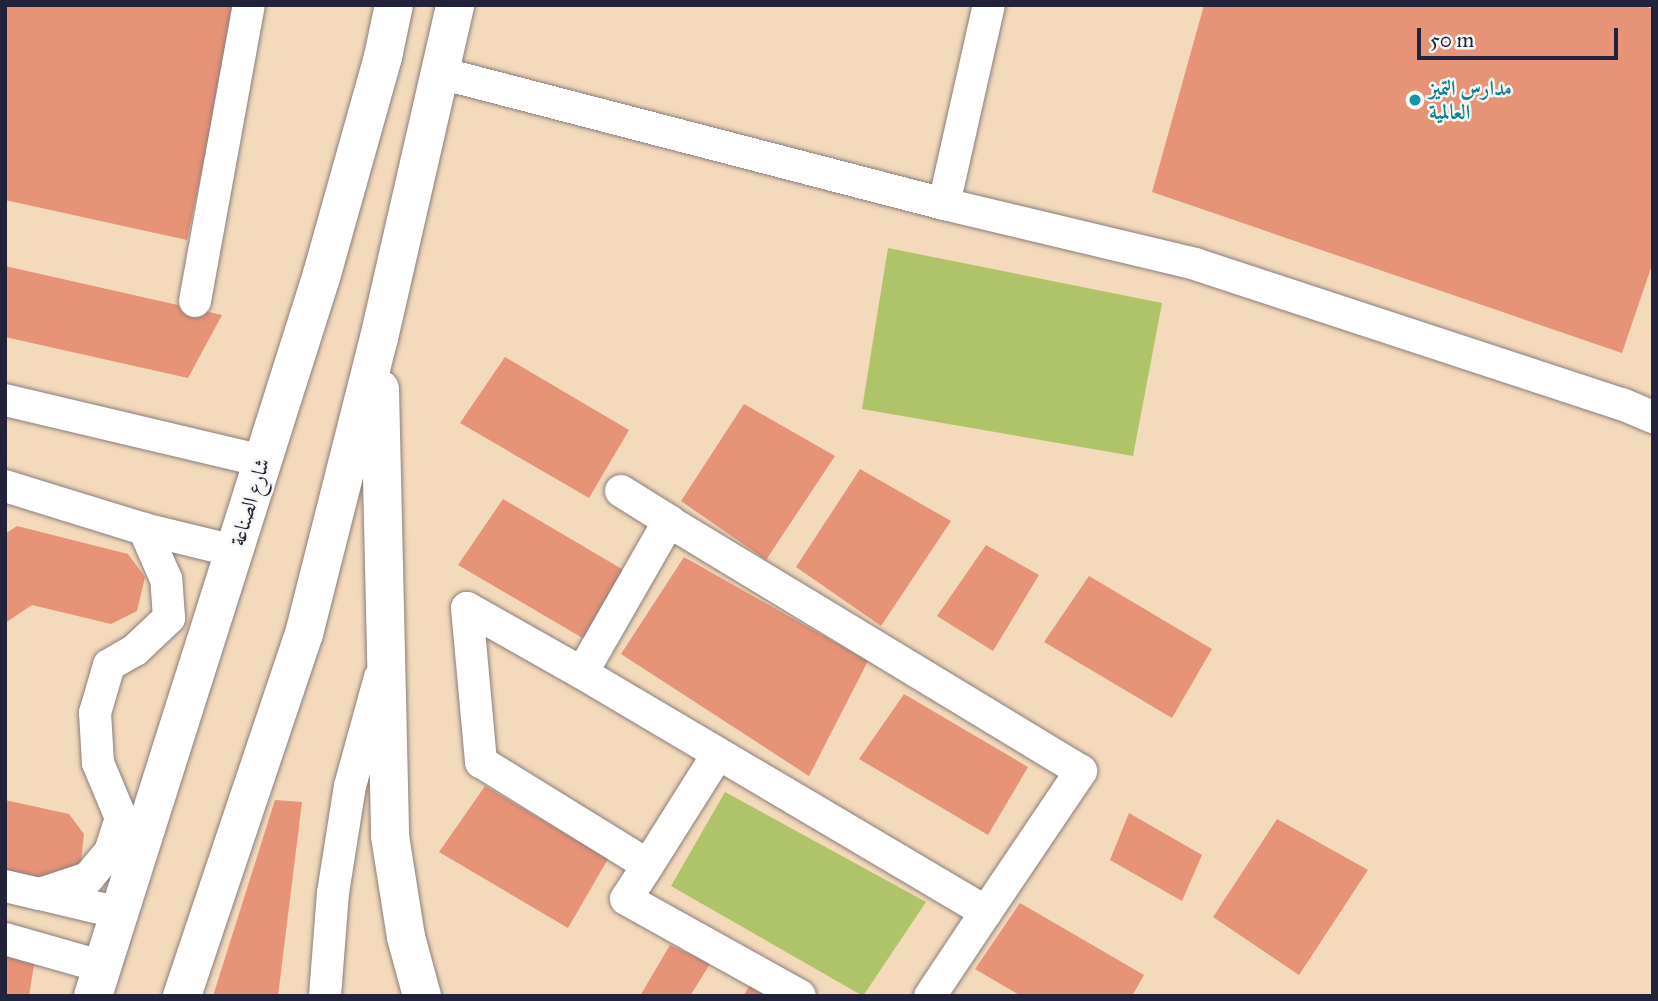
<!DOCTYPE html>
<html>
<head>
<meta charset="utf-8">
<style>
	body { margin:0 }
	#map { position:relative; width:1658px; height:1001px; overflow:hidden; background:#f3dabb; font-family:"IM FELL Great Primer",Amiri,serif }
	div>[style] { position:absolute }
	.green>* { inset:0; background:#afc468 }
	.building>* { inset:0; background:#e79378 }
	.roads { filter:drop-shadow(0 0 2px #8a7e7b) drop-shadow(0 0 2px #8a7e7b) }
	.street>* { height:32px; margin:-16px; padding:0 16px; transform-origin:16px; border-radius:16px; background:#fff }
	.secondary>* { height:38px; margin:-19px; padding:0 19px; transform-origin:19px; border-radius:19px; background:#fff }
	.dots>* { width:19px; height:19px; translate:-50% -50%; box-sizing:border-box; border:4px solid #f6f6f2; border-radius:50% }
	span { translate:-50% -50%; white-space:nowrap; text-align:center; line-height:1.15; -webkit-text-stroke:5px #f6f6f2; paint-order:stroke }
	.culture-label { font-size:21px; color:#0d838f; font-weight:700 }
	.left { translate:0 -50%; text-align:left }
	.street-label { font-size:21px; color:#22223b }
	.frame { position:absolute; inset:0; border:7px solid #22223b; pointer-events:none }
	.scale { position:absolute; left:1417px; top:28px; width:201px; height:32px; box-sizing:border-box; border:4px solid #22223b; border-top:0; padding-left:9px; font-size:21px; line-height:24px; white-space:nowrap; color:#22223b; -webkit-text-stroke:5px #f6f6f2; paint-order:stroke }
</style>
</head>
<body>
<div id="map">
	<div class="green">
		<div style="clip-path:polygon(888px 248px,1162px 303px,1133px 456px,862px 409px)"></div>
		<div style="clip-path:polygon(725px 792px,926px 902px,863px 996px,671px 886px)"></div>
	</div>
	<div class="building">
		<div style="clip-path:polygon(5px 5px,237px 5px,187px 240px,5px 200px)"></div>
		<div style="clip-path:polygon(1204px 5px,1643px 5px,1653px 9px,1653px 262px,1622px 353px,1152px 192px)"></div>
		<div style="clip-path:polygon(5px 266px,222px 315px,188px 378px,5px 337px)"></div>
		<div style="clip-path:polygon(505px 357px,629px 430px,589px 498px,460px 423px)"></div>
		<div style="clip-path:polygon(744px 404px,835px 456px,766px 560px,681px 501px)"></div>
		<div style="clip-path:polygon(860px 469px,951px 521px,881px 626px,796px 567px)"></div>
		<div style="clip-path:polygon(503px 499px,627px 572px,586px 640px,458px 565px)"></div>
		<div style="clip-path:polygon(17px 526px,128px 554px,145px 577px,137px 611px,111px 624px,32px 605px,5px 623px,5px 534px)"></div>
		<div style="clip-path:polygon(986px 545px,1039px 575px,993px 651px,937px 616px)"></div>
		<div style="clip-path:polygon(684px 557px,868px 661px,809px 776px,621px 654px)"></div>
		<div style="clip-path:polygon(1089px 576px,1212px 649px,1172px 718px,1044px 642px)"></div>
		<div style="clip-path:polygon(904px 694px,1028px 767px,988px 835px,859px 759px)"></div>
		<div style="clip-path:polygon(485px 786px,608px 859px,568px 928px,439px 852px)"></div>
		<div style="clip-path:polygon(5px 800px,69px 814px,84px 834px,80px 870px,55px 885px,5px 875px)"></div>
		<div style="clip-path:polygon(275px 800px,302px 802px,278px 996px,213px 996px)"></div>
		<div style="clip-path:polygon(1129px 813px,1202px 855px,1182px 901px,1110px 860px)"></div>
		<div style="clip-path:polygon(1277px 819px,1368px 870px,1299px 975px,1213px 917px)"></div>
		<div style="clip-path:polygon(1020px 903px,1144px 975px,1132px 996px,1021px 996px,975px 969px)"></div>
		<div style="clip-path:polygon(670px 945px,710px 964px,690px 996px,640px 996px)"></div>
		<div style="clip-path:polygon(5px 951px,35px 959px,29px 996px,5px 996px)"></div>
		<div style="clip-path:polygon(751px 984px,772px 996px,743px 996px)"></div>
	</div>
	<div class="roads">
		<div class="street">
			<div style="left:440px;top:73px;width:521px;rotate:14.57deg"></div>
			<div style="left:944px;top:204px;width:258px;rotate:13.4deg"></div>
			<div style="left:1195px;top:264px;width:449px;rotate:18.2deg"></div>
			<div style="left:1622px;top:404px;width:34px;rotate:23deg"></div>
			<div style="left:944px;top:204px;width:204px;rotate:-77.3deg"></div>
			<div style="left:195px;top:301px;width:301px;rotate:-79.7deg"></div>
			<div style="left:5px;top:400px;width:265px;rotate:13.3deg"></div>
			<div style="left:5px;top:486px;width:145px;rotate:17.2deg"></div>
			<div style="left:144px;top:529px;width:93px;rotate:13.7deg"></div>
			<div style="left:621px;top:491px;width:57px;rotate:32deg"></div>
			<div style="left:582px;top:673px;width:132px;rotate:-150.5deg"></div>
			<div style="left:467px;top:608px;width:155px;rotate:84.8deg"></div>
			<div style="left:481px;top:762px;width:196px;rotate:31.7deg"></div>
			<div style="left:648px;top:865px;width:131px;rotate:-57.8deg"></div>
			<div style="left:648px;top:865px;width:40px;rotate:122.9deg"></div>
			<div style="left:626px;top:899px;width:199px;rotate:29.1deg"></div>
			<div style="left:5px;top:886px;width:36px;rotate:13deg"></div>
			<div style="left:40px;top:894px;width:51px;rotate:-18.4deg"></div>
			<div style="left:88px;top:878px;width:34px;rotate:-50deg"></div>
			<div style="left:110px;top:852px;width:36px;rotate:-72deg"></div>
			<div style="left:121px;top:818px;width:60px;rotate:-112.7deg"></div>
			<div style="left:98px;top:763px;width:50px;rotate:-93.4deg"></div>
			<div style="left:95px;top:713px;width:50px;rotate:-73.7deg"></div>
			<div style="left:109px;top:665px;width:30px;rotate:-30deg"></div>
			<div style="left:135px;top:650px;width:47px;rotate:-43.3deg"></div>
			<div style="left:169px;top:618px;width:39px;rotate:-94deg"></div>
			<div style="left:166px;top:579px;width:55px;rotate:-113.7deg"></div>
			<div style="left:40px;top:894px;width:82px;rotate:13.4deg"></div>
			<div style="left:5px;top:939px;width:102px;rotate:15.9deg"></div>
			<div style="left:325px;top:996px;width:103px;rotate:-85.6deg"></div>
			<div style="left:333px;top:893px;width:108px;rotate:-81deg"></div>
			<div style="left:350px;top:786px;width:113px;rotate:-74.6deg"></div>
			<div style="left:930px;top:996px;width:101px;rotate:-56.3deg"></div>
			<div style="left:986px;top:912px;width:170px;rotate:-56deg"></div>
			<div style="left:1081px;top:771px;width:482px;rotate:-148.8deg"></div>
			<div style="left:669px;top:521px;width:175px;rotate:119.8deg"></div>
			<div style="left:582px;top:673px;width:469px;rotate:30.6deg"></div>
		</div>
		<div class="secondary">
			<div style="left:380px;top:389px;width:447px;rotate:88.7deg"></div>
			<div style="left:390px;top:836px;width:102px;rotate:81deg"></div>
			<div style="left:406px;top:937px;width:61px;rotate:74.8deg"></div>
			<div style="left:93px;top:996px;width:757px;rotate:-72.4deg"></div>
			<div style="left:322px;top:274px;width:225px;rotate:-74.3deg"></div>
			<div style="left:383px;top:57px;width:53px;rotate:-78.1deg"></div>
			<div style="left:182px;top:996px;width:382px;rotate:-71.4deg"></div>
			<div style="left:304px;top:634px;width:305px;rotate:-75.8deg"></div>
			<div style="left:379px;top:338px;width:342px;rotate:-77.1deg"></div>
		</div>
	</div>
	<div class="dots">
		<div style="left:1415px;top:100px;background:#0f9aa8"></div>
	</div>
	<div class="culture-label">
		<span class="left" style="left:1429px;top:100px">مدارس التميز<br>العالمية</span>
	</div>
	<div class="street-label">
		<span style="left:250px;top:502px;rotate:-73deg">شارع الصناعة</span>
	</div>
	<div class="frame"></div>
	<div class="scale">50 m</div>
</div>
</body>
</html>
